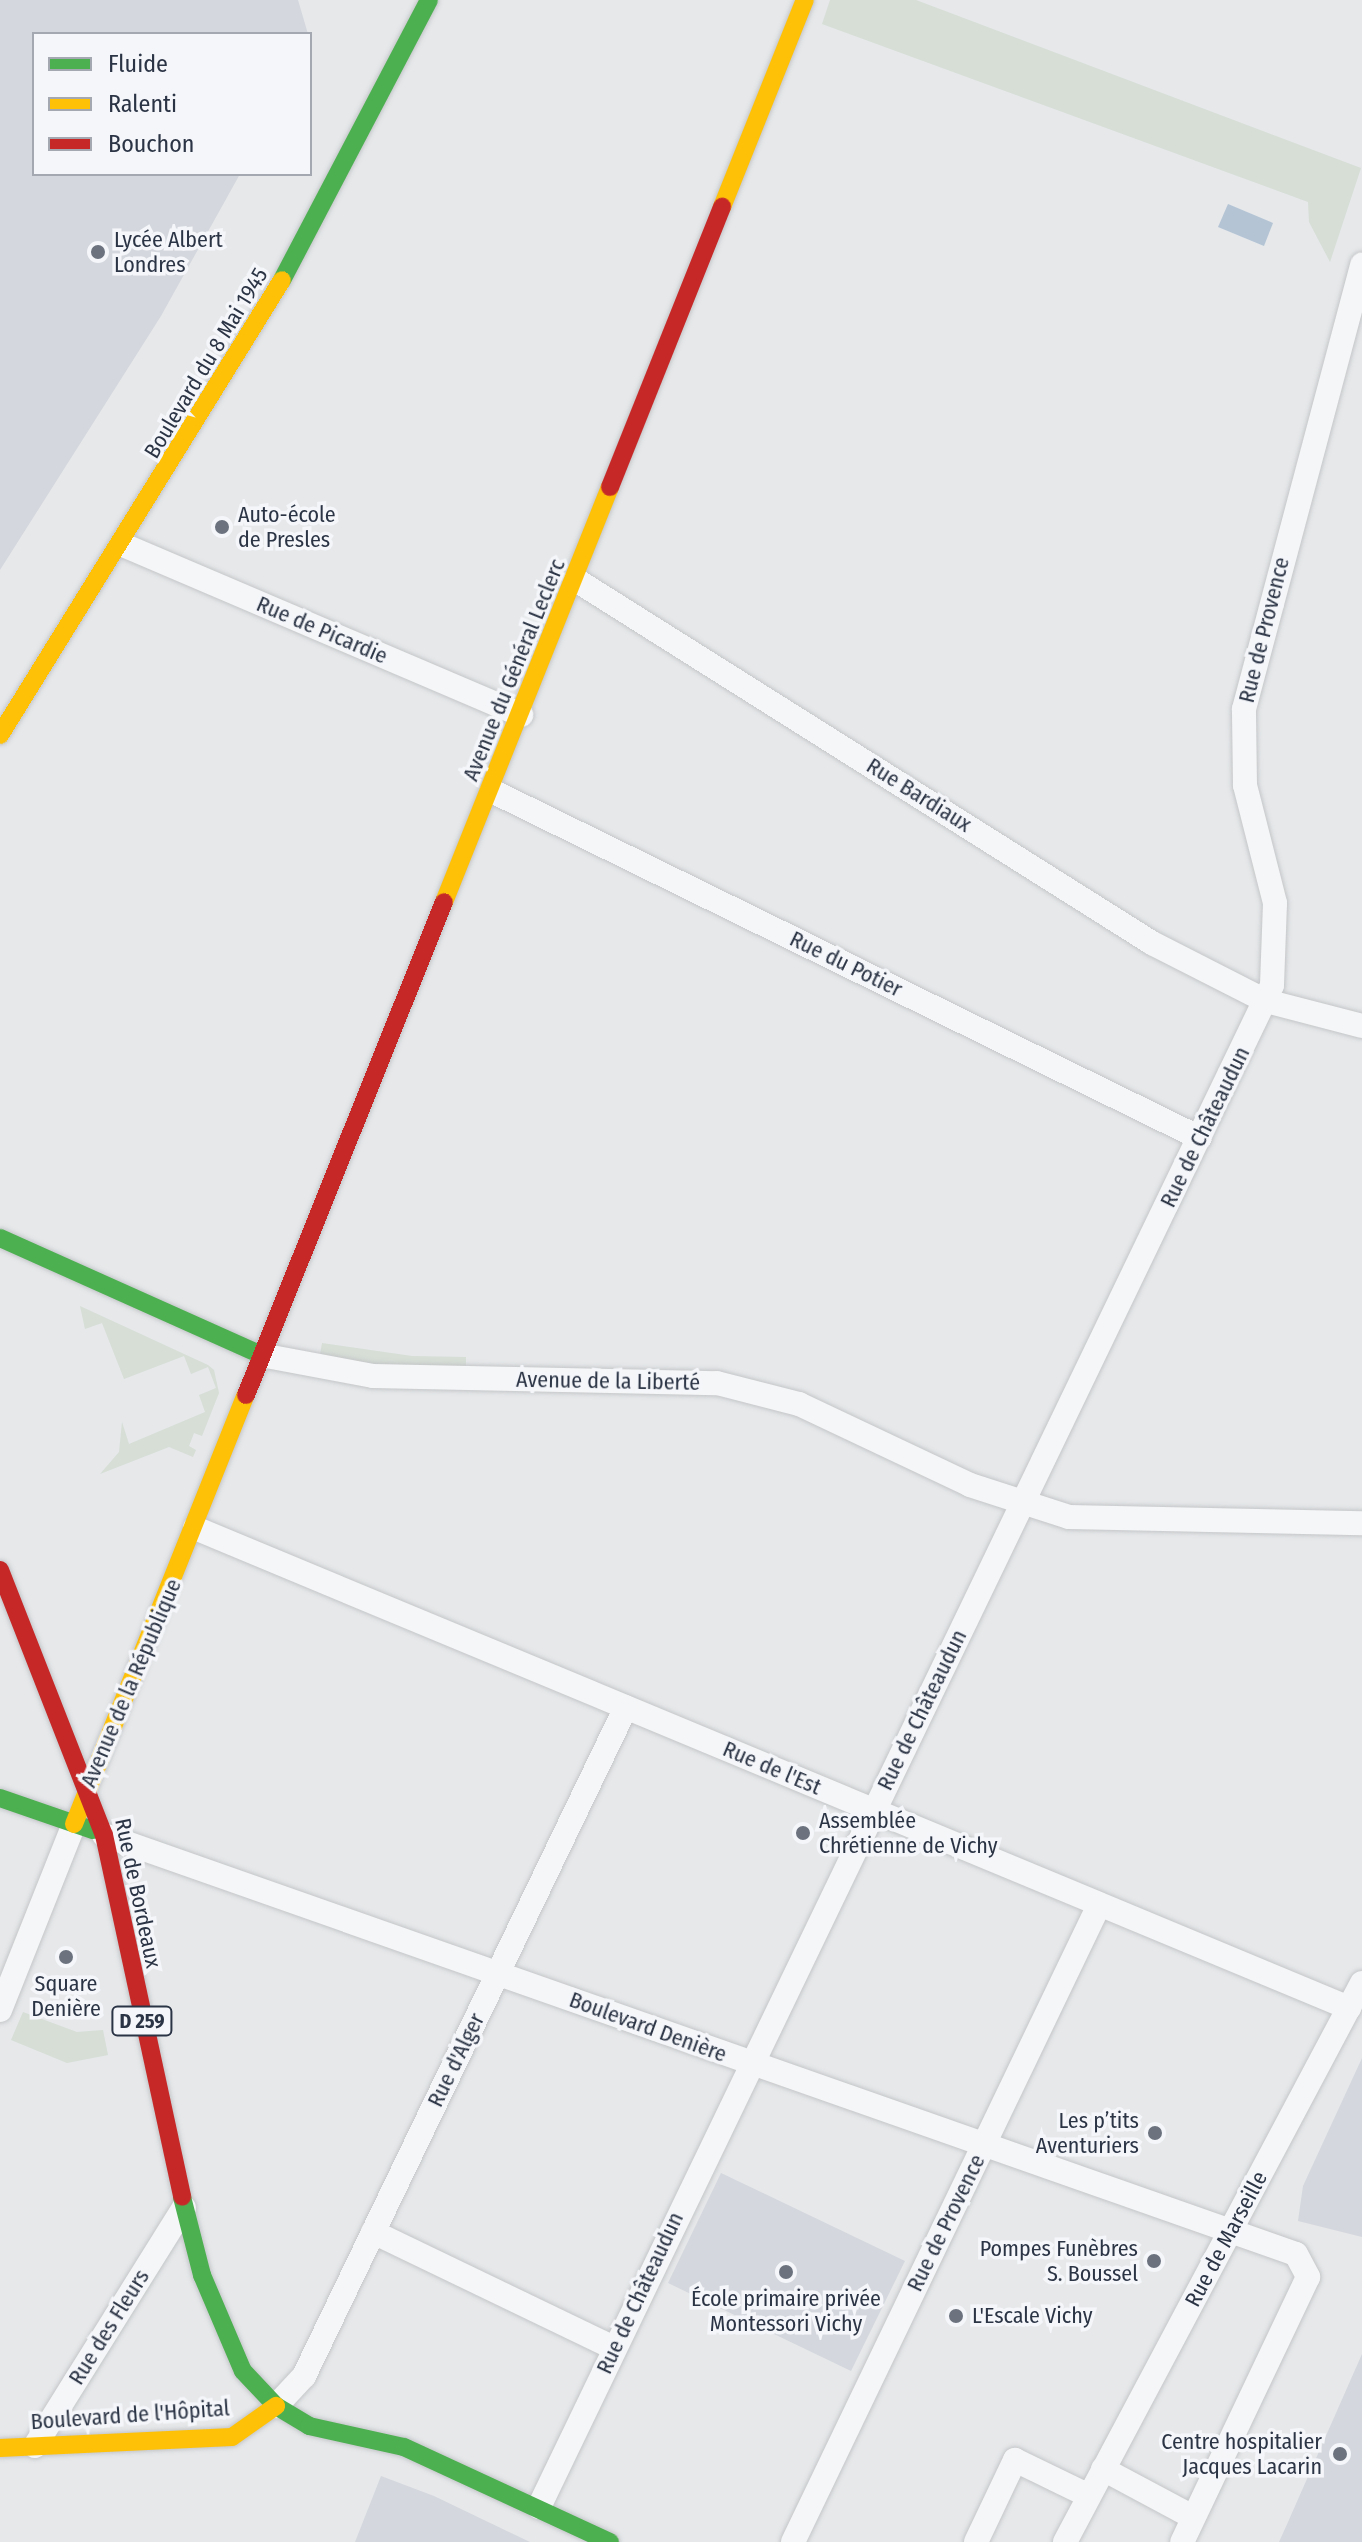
<!DOCTYPE html>
<html>
<head>
<meta charset="utf-8">
<style>
	body { margin:0 }
	#map { position:relative; width:1362px; height:2542px; overflow:hidden; background:#e6e8ea; font-family:"Fira Sans Condensed",sans-serif }
	div>[style] { position:absolute }
	.built>* { inset:0; background:#d4d7dd }
	.green>* { inset:0; background:#d6ded6 }
	.water>* { inset:0; background:#b4c4d5 }
	.roads { filter:drop-shadow(0 0 2px #c4c6c8) drop-shadow(0 0 2px #c4c6c8) }
	.street>* { height:24px; margin:-12px; padding:0 12px; transform-origin:12px; border-radius:12px; background:#f5f6f7 }
	.fast>* { height:18px; margin:-9px; padding:0 9px; transform-origin:9px; border-radius:9px; background:#4caf50 }
	.slow>* { height:18px; margin:-9px; padding:0 9px; transform-origin:9px; border-radius:9px; background:#ffc107 }
	.jam>* { height:18px; margin:-9px; padding:0 9px; transform-origin:9px; border-radius:9px; background:#c62828 }
	.dots>* { width:22px; height:22px; translate:-50% -50%; box-sizing:border-box; border:4px solid #f4f6f9; border-radius:50% }
	span { translate:-50% -50%; white-space:nowrap; text-align:center; line-height:1.15; -webkit-text-stroke:7px #f4f6f9; paint-order:stroke }
	.shield-label span { padding:2px 6px; background:#f4f6f9; border:2px solid; border-radius:6px; -webkit-text-stroke-width:0 }
	.shield-label { font-size:20px; color:#2b3445; font-weight:700 }
	.poi-label { font-size:22px; color:#2b3445 }
	.left { translate:0 -50%; text-align:left }
	.right { translate:-100% -50%; text-align:right }
	.street-label { font-size:22px; color:#2b3445 }
	.legend { position:absolute; left:32px; top:32px; width:280px; height:144px; box-sizing:border-box; background:#f4f6f9; border:2px solid #a4a8b1; margin:0; padding:10px 14px; list-style:none; font-size:24px; color:#2b3445 }
	.legend li { display:flex; align-items:center; gap:16px; height:40px }
	.legend b { width:40px; border:2px solid #a4a8b1 }
</style>
</head>
<body>
<div id="map">
	<div class="built">
		<div style="clip-path:polygon(0 0,298px 0,308px 34px,34px 34px,34px 174px,240px 174px,161px 316px,0 570px)"></div>
		<div style="clip-path:polygon(1362px 2058px,1362px 2237px,1298px 2221px,1303px 2186px)"></div>
		<div style="clip-path:polygon(721px 2173px,905px 2261px,851px 2371px,668px 2283px)"></div>
		<div style="clip-path:polygon(1362px 2354px,1362px 2542px,1279px 2542px,1288px 2522px)"></div>
		<div style="clip-path:polygon(381px 2476px,434px 2496px,530px 2542px,355px 2542px)"></div>
	</div>
	<div class="green">
		<div style="clip-path:polygon(830px 0,916px 0,1361px 168px,1330px 262px,1309px 222px,1308px 202px,822px 24px)"></div>
		<div style="clip-path:polygon(80px 1306px,208px 1365px,214px 1370px,219px 1393px,202px 1436px,194px 1433px,189px 1446px,196px 1450px,193px 1457px,169px 1447px,100px 1474px,119px 1452px,122px 1422px,129px 1444px,205px 1412px,199px 1395px,216px 1388px,208px 1367px,191px 1374px,184px 1356px,124px 1379px,102px 1323px,85px 1329px)"></div>
		<div style="clip-path:polygon(322px 1343px,412px 1356px,466px 1357px,466px 1367px,374px 1364px,320px 1355px)"></div>
		<div style="clip-path:polygon(23px 2012px,77px 2032px,103px 2030px,108px 2055px,67px 2063px,11px 2040px)"></div>
	</div>
	<div class="water">
		<div style="clip-path:polygon(1228px 204px,1273px 223px,1264px 246px,1218px 227px)"></div>
	</div>
	<div class="roads">
		<div class="street">
			<div style="left:123px;top:545px;width:433px;rotate:23.1deg"></div>
			<div style="left:576px;top:580px;width:681px;rotate:32.22deg"></div>
			<div style="left:1152px;top:943px;width:128px;rotate:27deg"></div>
			<div style="left:1266px;top:1001px;width:99px;rotate:14.6deg"></div>
			<div style="left:492px;top:791px;width:788px;rotate:26.11deg"></div>
			<div style="left:261px;top:1355px;width:114px;rotate:10.6deg"></div>
			<div style="left:373px;top:1376px;width:344px;rotate:1.2deg"></div>
			<div style="left:717px;top:1383px;width:85px;rotate:14.4deg"></div>
			<div style="left:799px;top:1404px;width:189px;rotate:25.3deg"></div>
			<div style="left:970px;top:1485px;width:104px;rotate:17.9deg"></div>
			<div style="left:1069px;top:1517px;width:293px;rotate:1.2deg"></div>
			<div style="left:195px;top:1528px;width:1250px;rotate:22.58deg"></div>
			<div style="left:104px;top:1835px;width:1263px;rotate:19.37deg"></div>
			<div style="left:1296px;top:2254px;width:26px;rotate:62deg"></div>
			<div style="left:1308px;top:2277px;width:293px;rotate:115.4deg"></div>
			<div style="left:0;top:2010px;width:200px;rotate:-68.3deg"></div>
			<div style="left:373px;top:2232px;width:267px;rotate:25.7deg"></div>
			<div style="left:276px;top:2406px;width:41px;rotate:-47deg"></div>
			<div style="left:304px;top:2376px;width:742px;rotate:-64.3deg"></div>
			<div style="left:35px;top:2446px;width:281px;rotate:-58deg"></div>
			<div style="left:1103px;top:2469px;width:102px;rotate:28.1deg"></div>
			<div style="left:539px;top:2507px;width:1689px;rotate:-64.28deg"></div>
			<div style="left:1272px;top:985px;width:82px;rotate:-87.9deg"></div>
			<div style="left:1275px;top:903px;width:122px;rotate:-104.3deg"></div>
			<div style="left:1245px;top:785px;width:76px;rotate:-90.8deg"></div>
			<div style="left:1244px;top:709px;width:460px;rotate:-75.1deg"></div>
			<div style="left:793px;top:2542px;width:707px;rotate:-64.34deg"></div>
			<div style="left:976px;top:2542px;width:91px;rotate:-64.6deg"></div>
			<div style="left:1015px;top:2460px;width:82px;rotate:25.9deg"></div>
			<div style="left:1065px;top:2542px;width:633px;rotate:-62.02deg"></div>
		</div>
		<div class="fast">
			<div style="left:282px;top:280px;width:316px;rotate:-62.3deg"></div>
			<div style="left:0;top:1238px;width:286px;rotate:24.1deg"></div>
			<div style="left:0;top:1798px;width:98px;rotate:19deg"></div>
			<div style="left:182px;top:2197px;width:81px;rotate:75.6deg"></div>
			<div style="left:202px;top:2275px;width:104px;rotate:66.9deg"></div>
			<div style="left:243px;top:2371px;width:48px;rotate:46.7deg"></div>
			<div style="left:276px;top:2406px;width:39px;rotate:31deg"></div>
			<div style="left:309px;top:2426px;width:97px;rotate:12.5deg"></div>
			<div style="left:404px;top:2447px;width:227px;rotate:24.8deg"></div>
		</div>
		<div class="slow">
			<div style="left:722px;top:207px;width:223px;rotate:-68.2deg"></div>
			<div style="left:0;top:735px;width:535px;rotate:-58.21deg"></div>
			<div style="left:444px;top:902px;width:447px;rotate:-68.2deg"></div>
			<div style="left:74px;top:1824px;width:462px;rotate:-68.2deg"></div>
			<div style="left:0;top:2448px;width:232px;rotate:-2.7deg"></div>
			<div style="left:232px;top:2437px;width:54px;rotate:-35.2deg"></div>
		</div>
		<div class="jam">
			<div style="left:610px;top:487px;width:302px;rotate:-68.2deg"></div>
			<div style="left:246px;top:1395px;width:531px;rotate:-68.12deg"></div>
			<div style="left:0;top:1570px;width:285px;rotate:68.6deg"></div>
			<div style="left:104px;top:1835px;width:370px;rotate:77.8deg"></div>
		</div>
	</div>
	<div class="dots">
		<div style="left:98px;top:252px;background:#6c737f"></div>
		<div style="left:222px;top:527px;background:#6c737f"></div>
		<div style="left:803px;top:1833px;background:#6c737f"></div>
		<div style="left:66px;top:1957px;background:#6c737f"></div>
		<div style="left:1155px;top:2133px;background:#6c737f"></div>
		<div style="left:1154px;top:2261px;background:#6c737f"></div>
		<div style="left:786px;top:2272px;background:#6c737f"></div>
		<div style="left:956px;top:2316px;background:#6c737f"></div>
		<div style="left:1340px;top:2454px;background:#6c737f"></div>
	</div>
	<div class="shield-label">
		<span style="left:142px;top:2021px">D 259</span>
	</div>
	<div class="poi-label">
		<span class="left" style="left:114px;top:252px">Lycée Albert<br>Londres</span>
		<span class="left" style="left:238px;top:527px">Auto-école<br>de Presles</span>
		<span class="left" style="left:819px;top:1833px">Assemblée<br>Chrétienne de Vichy</span>
		<span style="left:66px;top:1996px">Square<br>Denière</span>
		<span class="right" style="left:1139px;top:2133px">Les p’tits<br>Aventuriers</span>
		<span class="right" style="left:1138px;top:2261px">Pompes Funèbres<br>S. Boussel</span>
		<span style="left:786px;top:2311px">École primaire privée<br>Montessori Vichy</span>
		<span class="left" style="left:972px;top:2316px">L'Escale Vichy</span>
		<span class="right" style="left:1322px;top:2454px">Centre hospitalier<br>Jacques Lacarin</span>
	</div>
	<div class="street-label">
		<span style="left:206px;top:363px;rotate:-59deg">Boulevard du 8 Mai 1945</span>
		<span style="left:322px;top:630px;rotate:23deg">Rue de Picardie</span>
		<span style="left:1264px;top:630px;rotate:-76deg">Rue de Provence</span>
		<span style="left:514px;top:670px;rotate:-68deg">Avenue du Général Leclerc</span>
		<span style="left:919px;top:795px;rotate:32deg">Rue Bardiaux</span>
		<span style="left:846px;top:964px;rotate:26deg">Rue du Potier</span>
		<span style="left:1205px;top:1127px;rotate:-64deg">Rue de Châteaudun</span>
		<span style="left:608px;top:1381px;rotate:1deg">Avenue de la Liberté</span>
		<span style="left:131px;top:1683px;rotate:-67deg">Avenue de la République</span>
		<span style="left:922px;top:1710px;rotate:-64deg">Rue de Châteaudun</span>
		<span style="left:772px;top:1768px;rotate:23deg">Rue de l'Est</span>
		<span style="left:138px;top:1893px;rotate:78deg">Rue de Bordeaux</span>
		<span style="left:648px;top:2027px;rotate:20deg">Boulevard Denière</span>
		<span style="left:456px;top:2060px;rotate:-64deg">Rue d'Alger</span>
		<span style="left:946px;top:2223px;rotate:-64deg">Rue de Provence</span>
		<span style="left:1226px;top:2239px;rotate:-62deg">Rue de Marseille</span>
		<span style="left:640px;top:2293px;rotate:-65deg">Rue de Châteaudun</span>
		<span style="left:109px;top:2327px;rotate:-58deg">Rue des Fleurs</span>
		<span style="left:130px;top:2415px;rotate:-4deg">Boulevard de l'Hôpital</span>
	</div>
	<ul class="legend">
	<li><b style="height:10px;background:#4caf50"></b>Fluide</li>
	<li><b style="height:10px;background:#ffc107"></b>Ralenti</li>
	<li><b style="height:10px;background:#c62828"></b>Bouchon</li>
	</ul>
</div>
</body>
</html>
